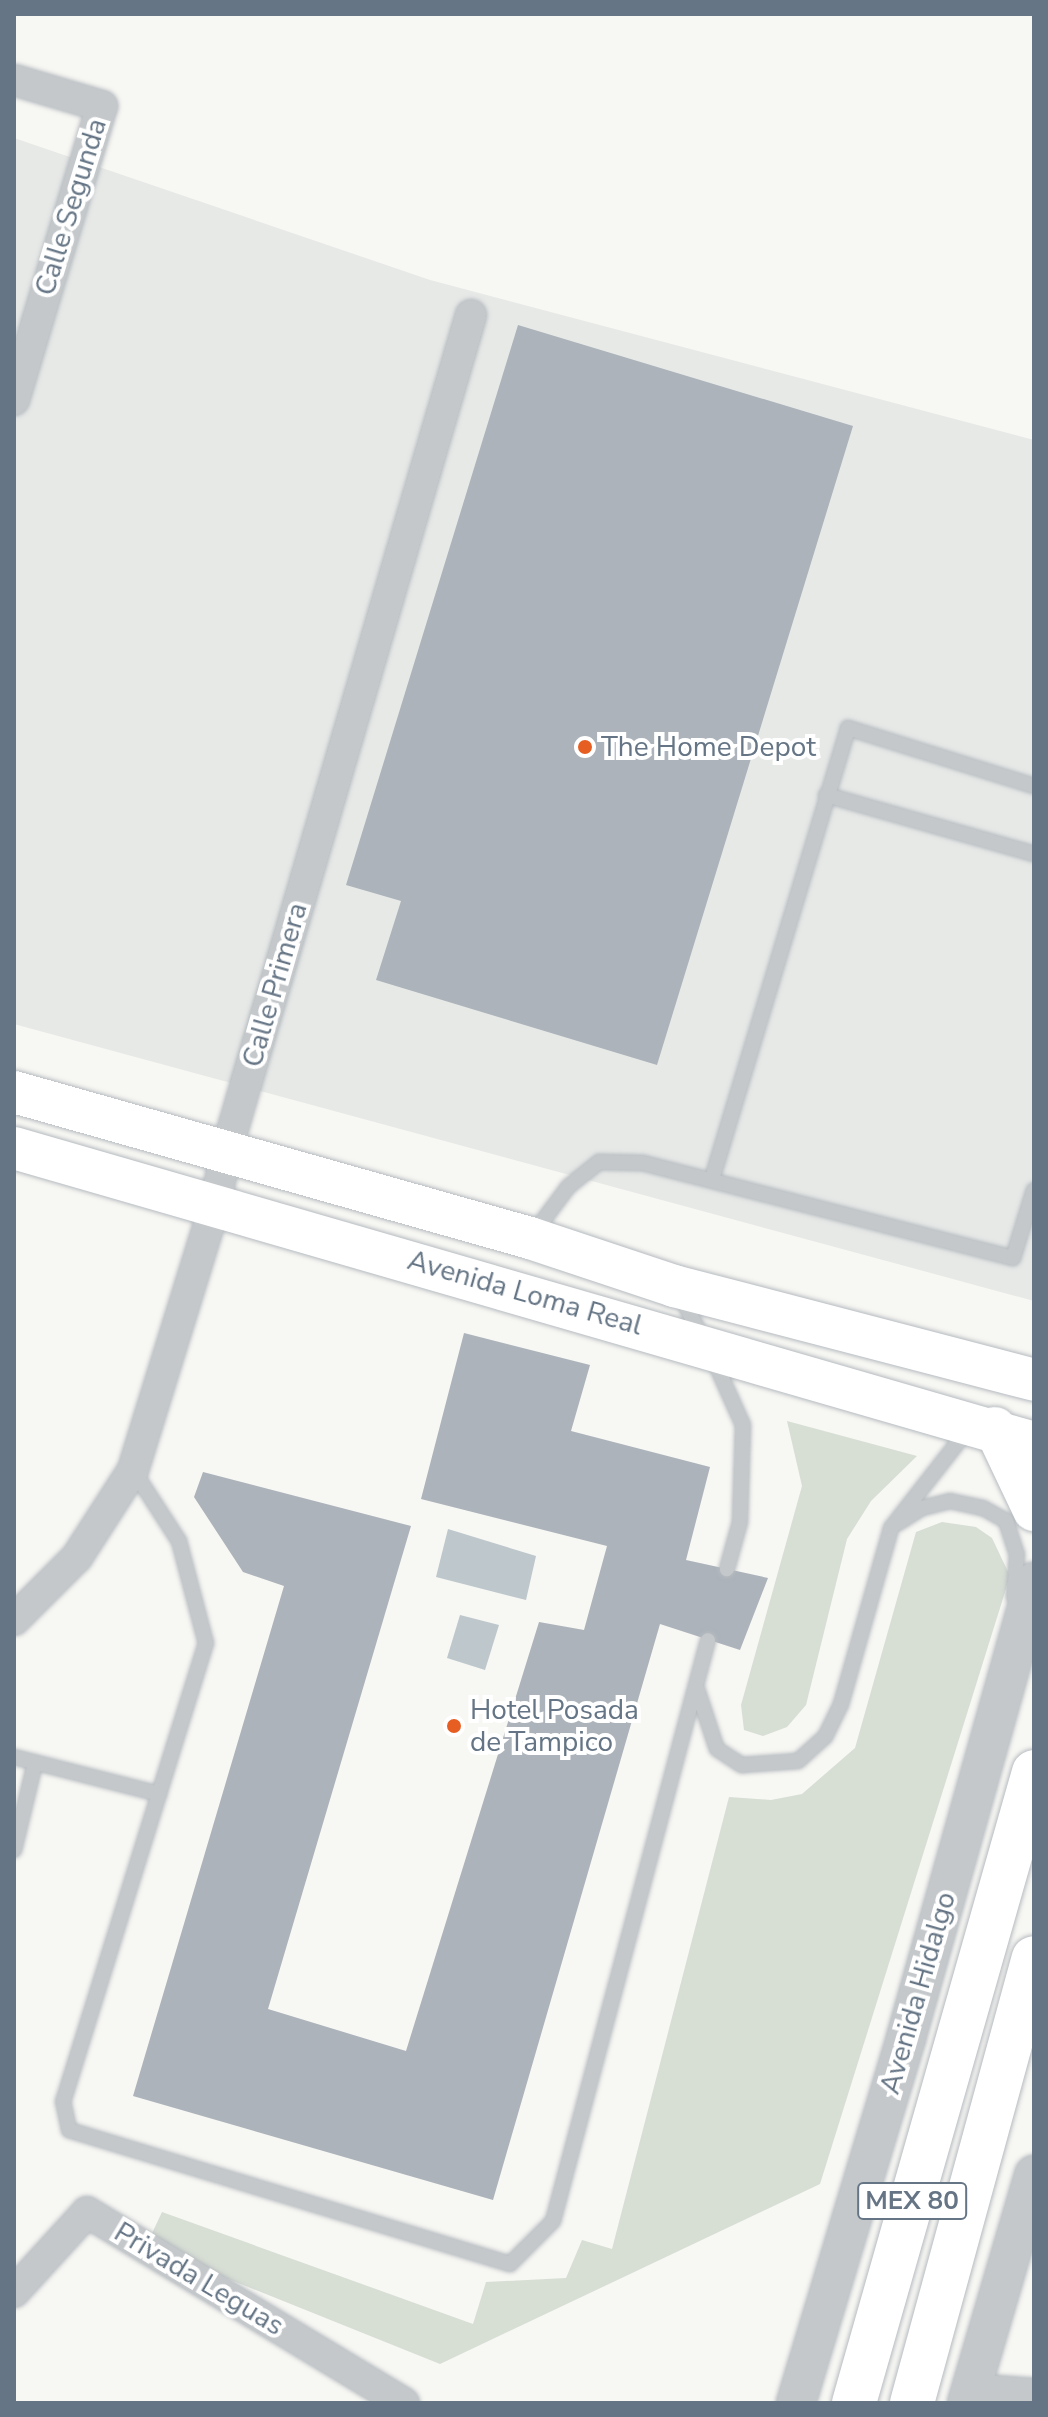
<!DOCTYPE html>
<html>
<head>
<meta charset="utf-8">
<style>
	body { margin:0 }
	#map { position:relative; width:1048px; height:2417px; overflow:hidden; background:#f7f7f3; font-family:"Nunito Sans",sans-serif }
	div>[style] { position:absolute }
	.built>* { inset:0; background:#e7e9e7 }
	.green>* { inset:0; background:#d7ded4 }
	.water>* { inset:0; background:#bdc7cc }
	.building>* { inset:0; background:#acb3ba }
	.roads { filter:drop-shadow(0 0 2px #b6bbc0) drop-shadow(0 0 2px #b6bbc0) }
	.service>* { height:14px; margin:-7px; padding:0 7px; transform-origin:7px; border-radius:7px; background:#c4c8cb }
	.minor>* { height:30px; margin:-15px; padding:0 15px; transform-origin:15px; border-radius:15px; background:#c4c8cb }
	.tertiary>* { height:38px; margin:-19px; padding:0 19px; transform-origin:19px; border-radius:19px; background:#c4c8cb }
	.secondary>* { height:42px; margin:-21px; padding:0 21px; transform-origin:21px; border-radius:21px; background:#fff }
	.primary>* { height:44px; margin:-22px; padding:0 22px; transform-origin:22px; border-radius:22px; background:#fff }
	.dots>* { width:22px; height:22px; translate:-50% -50%; box-sizing:border-box; border:4px solid #fff; border-radius:50% }
	span { translate:-50% -50%; white-space:nowrap; text-align:center; line-height:1.15; -webkit-text-stroke:8px #fff; paint-order:stroke }
	.shield-label span { padding:2px 6px; background:#fff; border:2px solid; border-radius:6px; -webkit-text-stroke-width:0 }
	.shield-label { font-size:26px; color:#657585; font-weight:700 }
	.street-label { font-size:28px; color:#657585 }
	.poi-label { font-size:28px; color:#657585 }
	.left { translate:0 -50%; text-align:left }
	.frame { position:absolute; inset:0; border:16px solid #657585; pointer-events:none }
</style>
</head>
<body>
<div id="map">
	<div class="built">
		<div style="clip-path:polygon(14px 138px,430px 280px,1034px 440px,1034px 1301px,14px 1024px)"></div>
	</div>
	<div class="green">
		<div style="clip-path:polygon(787px 1421px,917px 1456px,871px 1501px,847px 1539px,806px 1705px,787px 1727px,763px 1736px,744px 1730px,741px 1705px,802px 1486px)"></div>
		<div style="clip-path:polygon(942px 1522px,976px 1527px,992px 1538px,1010px 1576px,820px 2184px,440px 2364px,146px 2246px,162px 2212px,473px 2324px,486px 2282px,566px 2278px,582px 2240px,612px 2249px,729px 1797px,771px 1800px,802px 1794px,855px 1748px,916px 1532px)"></div>
	</div>
	<div class="water">
		<div style="clip-path:polygon(448px 1529px,536px 1556px,526px 1600px,436px 1577px)"></div>
		<div style="clip-path:polygon(460px 1615px,499px 1625px,485px 1670px,447px 1658px)"></div>
	</div>
	<div class="building">
		<div style="clip-path:polygon(518px 325px,853px 426px,657px 1065px,376px 980px,401px 901px,346px 885px)"></div>
		<div style="clip-path:polygon(464px 1333px,590px 1365px,571px 1431px,710px 1467px,686px 1560px,768px 1578px,740px 1650px,660px 1624px,493px 2200px,133px 2096px,284px 1586px,243px 1572px,194px 1497px,203px 1472px,411px 1526px,268px 2009px,406px 2051px,539px 1622px,584px 1630px,607px 1546px,421px 1499px)"></div>
	</div>
	<div class="roads">
		<div class="service">
			<div style="left:826px;top:795px;width:216px;rotate:15.8deg"></div>
			<div style="left:712px;top:1179px;width:471px;rotate:-73.2deg"></div>
			<div style="left:848px;top:728px;width:195px;rotate:17.3deg"></div>
			<div style="left:533px;top:1234px;width:59px;rotate:-53.3deg"></div>
			<div style="left:568px;top:1187px;width:40px;rotate:-39deg"></div>
			<div style="left:599px;top:1162px;width:44px;rotate:1.3deg"></div>
			<div style="left:643px;top:1163px;width:382px;rotate:14.4deg"></div>
			<div style="left:1013px;top:1258px;width:71px;rotate:-72.8deg"></div>
			<div style="left:680px;top:1296px;width:48px;rotate:61.3deg"></div>
			<div style="left:712px;top:1356px;width:76px;rotate:65.8deg"></div>
			<div style="left:743px;top:1425px;width:97px;rotate:91.8deg"></div>
			<div style="left:740px;top:1522px;width:49px;rotate:105.5deg"></div>
			<div style="left:133px;top:1470px;width:85px;rotate:57.1deg"></div>
			<div style="left:179px;top:1541px;width:106px;rotate:75.2deg"></div>
			<div style="left:206px;top:1643px;width:480px;rotate:107.3deg"></div>
			<div style="left:63px;top:2101px;width:30px;rotate:78deg"></div>
			<div style="left:69px;top:2130px;width:461px;rotate:16.9deg"></div>
			<div style="left:510px;top:2264px;width:61px;rotate:-45deg"></div>
			<div style="left:553px;top:2221px;width:601px;rotate:-75.06deg"></div>
			<div style="left:898px;top:1523px;width:28px;rotate:-32deg"></div>
			<div style="left:922px;top:1508px;width:29px;rotate:-14deg"></div>
			<div style="left:950px;top:1501px;width:34px;rotate:12deg"></div>
			<div style="left:983px;top:1508px;width:26px;rotate:29deg"></div>
			<div style="left:1006px;top:1521px;width:35px;rotate:72deg"></div>
			<div style="left:1017px;top:1554px;width:43px;rotate:94deg"></div>
			<div style="left:696px;top:1686px;width:66px;rotate:71.6deg"></div>
			<div style="left:717px;top:1749px;width:30px;rotate:33deg"></div>
			<div style="left:742px;top:1765px;width:56px;rotate:-4.1deg"></div>
			<div style="left:798px;top:1761px;width:36px;rotate:-42deg"></div>
			<div style="left:825px;top:1737px;width:37px;rotate:-64deg"></div>
			<div style="left:841px;top:1704px;width:183px;rotate:-74.1deg"></div>
			<div style="left:891px;top:1528px;width:127px;rotate:-52deg"></div>
			<div style="left:14px;top:1757px;width:150px;rotate:14.3deg"></div>
			<div style="left:14px;top:1850px;width:89px;rotate:-76.4deg"></div>
		</div>
		<div class="minor">
			<div style="left:14px;top:80px;width:92px;rotate:16.5deg"></div>
			<div style="left:102px;top:106px;width:307px;rotate:106.7deg"></div>
			<div style="left:14px;top:1620px;width:89px;rotate:-45deg"></div>
			<div style="left:77px;top:1557px;width:103px;rotate:-57.2deg"></div>
			<div style="left:133px;top:1470px;width:277px;rotate:-72.8deg"></div>
			<div style="left:215px;top:1205px;width:54px;rotate:-78.3deg"></div>
			<div style="left:226px;top:1152px;width:872px;rotate:-73.68deg"></div>
			<div style="left:14px;top:2292px;width:108px;rotate:-47.6deg"></div>
			<div style="left:87px;top:2212px;width:370px;rotate:31.1deg"></div>
			<div style="left:971px;top:2389px;width:63px;rotate:4.5deg"></div>
		</div>
		<div class="tertiary">
			<div style="left:796px;top:2403px;width:381px;rotate:-73.2deg"></div>
			<div style="left:906px;top:2038px;width:474px;rotate:-74.3deg"></div>
			<div style="left:967px;top:2403px;width:238px;rotate:-73.6deg"></div>
		</div>
		<div class="secondary">
			<div style="left:14px;top:1092px;width:536px;rotate:15.8deg"></div>
			<div style="left:530px;top:1238px;width:152px;rotate:18.4deg"></div>
			<div style="left:674px;top:1286px;width:372px;rotate:14.6deg"></div>
			<div style="left:14px;top:1148px;width:1062px;rotate:16.13deg"></div>
			<div style="left:995px;top:1428px;width:91px;rotate:64.6deg"></div>
		</div>
		<div class="primary">
			<div style="left:854px;top:2403px;width:656px;rotate:-74.08deg"></div>
			<div style="left:912px;top:2403px;width:461px;rotate:-74.7deg"></div>
		</div>
	</div>
	<div class="dots">
		<div style="left:585px;top:747px;background:#e75e23"></div>
		<div style="left:454px;top:1726px;background:#e75e23"></div>
	</div>
	<div class="shield-label">
		<span style="left:912px;top:2201px">MEX 80</span>
	</div>
	<div class="street-label">
		<span style="left:71px;top:207px;rotate:-73deg">Calle Segunda</span>
		<span style="left:275px;top:985px;rotate:-74deg">Calle Primera</span>
		<span style="left:525px;top:1293px;rotate:16deg">Avenida Loma Real</span>
		<span style="left:918px;top:1993px;rotate:-74deg">Avenida Hidalgo</span>
		<span style="left:199px;top:2279px;rotate:31deg">Privada Leguas</span>
	</div>
	<div class="poi-label">
		<span class="left" style="left:601px;top:747px">The Home Depot</span>
		<span class="left" style="left:470px;top:1726px">Hotel Posada<br>de Tampico</span>
	</div>
	<div class="frame"></div>
</div>
</body>
</html>
